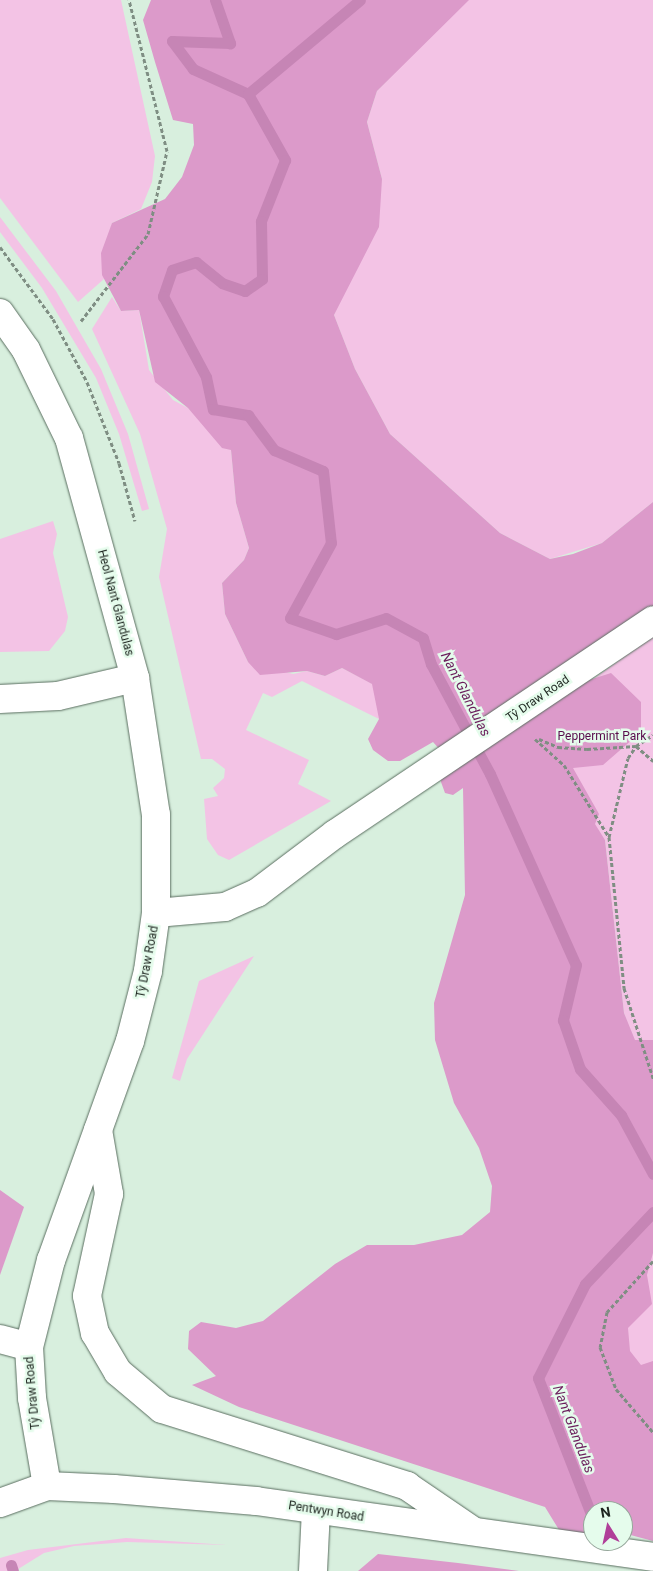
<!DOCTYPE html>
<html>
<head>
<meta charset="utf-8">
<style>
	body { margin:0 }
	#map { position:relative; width:653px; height:1571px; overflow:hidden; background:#d8efde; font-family:Roboto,sans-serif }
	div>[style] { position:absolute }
	.green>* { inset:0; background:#f3c3e5 }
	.forest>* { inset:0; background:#dc9aca }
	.stream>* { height:11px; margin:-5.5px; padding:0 5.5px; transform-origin:5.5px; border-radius:5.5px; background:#c685b5 }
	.path>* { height:3px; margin-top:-1.5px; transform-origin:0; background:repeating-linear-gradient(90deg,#7f8e83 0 4px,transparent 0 6.5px) }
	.roads { filter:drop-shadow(0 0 1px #5a6e60) drop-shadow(0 0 1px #5a6e60) }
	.minor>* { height:28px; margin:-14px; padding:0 14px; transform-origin:14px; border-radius:14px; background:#fff }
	span { translate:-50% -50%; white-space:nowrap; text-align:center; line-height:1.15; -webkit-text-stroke:5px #e5fcec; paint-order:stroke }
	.street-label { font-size:12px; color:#1d251f }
	.park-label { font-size:12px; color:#590b4c }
	.water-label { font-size:14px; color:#6b1e5c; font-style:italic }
	.north { position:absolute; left:583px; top:1501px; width:50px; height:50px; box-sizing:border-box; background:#e5fcec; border:1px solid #95a69a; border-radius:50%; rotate:350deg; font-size:14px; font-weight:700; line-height:20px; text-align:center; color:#1d251f }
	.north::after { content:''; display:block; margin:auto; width:18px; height:22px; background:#b03f99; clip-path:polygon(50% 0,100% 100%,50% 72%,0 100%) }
</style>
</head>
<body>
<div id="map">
	<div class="green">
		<div style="clip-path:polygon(0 0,121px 0,155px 156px,152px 182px,141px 209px,112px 223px,104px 279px,78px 302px,0 198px)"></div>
		<div style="clip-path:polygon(465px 0,653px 0,653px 502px,602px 543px,550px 559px,500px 533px,390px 434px,355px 369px,334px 315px,382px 179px,367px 122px,377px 91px)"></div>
		<div style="clip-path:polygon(0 217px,56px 291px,101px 369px,128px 434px,149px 509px,142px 511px,119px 434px,96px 378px,42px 288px,0 232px)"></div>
		<div style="clip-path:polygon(112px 297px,121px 311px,139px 310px,149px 370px,173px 400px,188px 408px,231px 450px,236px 503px,249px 548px,244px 560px,222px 583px,225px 614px,248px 662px,293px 674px,307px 671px,325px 676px,342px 668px,373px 684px,379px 705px,379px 719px,302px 681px,272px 697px,263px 693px,246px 730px,309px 760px,298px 784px,331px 801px,229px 860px,218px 855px,207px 839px,204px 799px,218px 796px,213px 788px,224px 778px,225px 769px,212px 759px,201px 759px,159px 577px,167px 529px,140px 434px,92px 329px)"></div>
		<div style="clip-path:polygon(53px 521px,57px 534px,53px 553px,68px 617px,65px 631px,49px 651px,0 652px,0 539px)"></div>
		<div style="clip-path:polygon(653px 636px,653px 1097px,624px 1013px,605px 840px,521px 731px)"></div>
		<div style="clip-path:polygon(254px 956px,187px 1059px,180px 1081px,172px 1078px,199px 981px)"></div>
		<div style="clip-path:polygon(653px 1253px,653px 1467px,597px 1325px)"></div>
		<div style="clip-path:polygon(126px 1538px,227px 1545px,127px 1542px,74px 1546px,44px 1553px,15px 1571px,0 1571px,0 1558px,28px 1550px)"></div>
	</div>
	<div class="forest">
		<div style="clip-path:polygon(151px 0,469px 0,377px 91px,367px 122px,382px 179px,379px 227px,334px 315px,355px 369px,390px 434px,500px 533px,550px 559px,573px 554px,602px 543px,653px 502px,653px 609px,561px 689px,611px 673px,641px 702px,641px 732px,603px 765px,573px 768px,599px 814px,595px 824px,605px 840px,624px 1013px,635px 1040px,653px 1040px,653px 1253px,647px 1275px,652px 1304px,628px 1328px,630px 1351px,641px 1365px,653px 1361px,653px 1541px,623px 1533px,623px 1511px,593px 1511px,593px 1541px,564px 1538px,545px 1507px,239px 1407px,192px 1385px,216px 1376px,188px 1349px,189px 1331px,201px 1322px,236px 1328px,263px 1321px,335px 1264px,367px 1245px,414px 1245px,462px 1235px,490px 1212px,492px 1186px,479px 1148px,454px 1103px,435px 1040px,434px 1003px,465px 895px,463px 788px,453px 795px,445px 793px,441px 782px,443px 753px,433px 742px,400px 761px,388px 761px,373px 750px,368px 739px,379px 719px,372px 684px,342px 668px,325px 676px,307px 671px,260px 675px,248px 662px,225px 614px,222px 583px,244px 560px,249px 548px,236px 503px,231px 450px,222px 448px,188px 408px,155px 382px,139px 310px,121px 311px,102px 275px,101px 253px,112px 223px,165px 199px,182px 177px,194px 145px,193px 124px,173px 120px,155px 62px,143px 20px)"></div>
		<div style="clip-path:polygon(0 1190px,24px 1207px,0 1275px)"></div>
		<div style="clip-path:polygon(378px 1554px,458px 1563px,519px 1571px,358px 1571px)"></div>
	</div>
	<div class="stream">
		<div style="left:215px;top:0;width:46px;rotate:70.8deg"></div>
		<div style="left:230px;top:43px;width:58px;rotate:-178deg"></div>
		<div style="left:172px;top:41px;width:35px;rotate:53deg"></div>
		<div style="left:193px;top:69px;width:60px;rotate:24.4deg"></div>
		<div style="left:248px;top:94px;width:76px;rotate:60.7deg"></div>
		<div style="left:285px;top:160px;width:66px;rotate:111.5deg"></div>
		<div style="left:261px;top:221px;width:58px;rotate:89deg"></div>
		<div style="left:262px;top:279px;width:21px;rotate:145deg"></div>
		<div style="left:245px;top:291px;width:24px;rotate:-161deg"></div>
		<div style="left:222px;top:283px;width:33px;rotate:-141deg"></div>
		<div style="left:196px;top:262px;width:25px;rotate:162deg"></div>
		<div style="left:172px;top:270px;width:28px;rotate:109deg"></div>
		<div style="left:163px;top:296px;width:92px;rotate:62deg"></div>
		<div style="left:206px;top:377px;width:33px;rotate:78deg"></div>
		<div style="left:213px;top:409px;width:36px;rotate:10deg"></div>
		<div style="left:248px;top:415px;width:44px;rotate:53.4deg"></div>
		<div style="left:274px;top:450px;width:53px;rotate:23.2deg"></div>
		<div style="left:323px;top:471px;width:72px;rotate:83.7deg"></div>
		<div style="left:331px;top:543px;width:85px;rotate:118.7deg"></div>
		<div style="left:290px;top:618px;width:49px;rotate:19.2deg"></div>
		<div style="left:336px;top:634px;width:52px;rotate:-17.7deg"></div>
		<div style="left:386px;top:618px;width:42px;rotate:28.4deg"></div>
		<div style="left:423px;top:638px;width:27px;rotate:73deg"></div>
		<div style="left:431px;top:664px;width:125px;rotate:61.8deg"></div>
		<div style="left:490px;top:774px;width:209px;rotate:65.8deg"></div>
		<div style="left:576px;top:965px;width:57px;rotate:103.3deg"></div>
		<div style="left:563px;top:1020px;width:52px;rotate:70.9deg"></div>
		<div style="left:580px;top:1069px;width:62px;rotate:48.3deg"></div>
		<div style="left:621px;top:1115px;width:67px;rotate:61.5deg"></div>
		<div style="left:248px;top:94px;width:146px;rotate:-40deg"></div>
		<div style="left:591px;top:1514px;width:146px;rotate:-111.3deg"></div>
		<div style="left:538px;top:1378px;width:105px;rotate:-63.4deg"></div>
		<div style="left:585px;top:1284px;width:99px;rotate:-46.6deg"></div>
		<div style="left:11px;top:1565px;width:6px;rotate:72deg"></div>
	</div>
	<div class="path">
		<div style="left:0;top:247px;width:89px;rotate:53.6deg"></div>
		<div style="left:53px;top:319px;width:72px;rotate:61.6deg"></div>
		<div style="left:87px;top:382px;width:87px;rotate:68.4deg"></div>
		<div style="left:119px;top:463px;width:60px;rotate:74.6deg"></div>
		<div style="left:81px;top:321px;width:110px;rotate:-52.4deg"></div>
		<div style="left:148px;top:234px;width:85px;rotate:-77.1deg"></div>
		<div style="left:167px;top:151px;width:156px;rotate:-104.1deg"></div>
		<div style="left:535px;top:739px;width:39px;rotate:42deg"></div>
		<div style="left:564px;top:765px;width:85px;rotate:58deg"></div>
		<div style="left:609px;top:837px;width:152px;rotate:84.3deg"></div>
		<div style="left:624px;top:988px;width:95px;rotate:72.1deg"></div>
		<div style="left:539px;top:739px;width:21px;rotate:23deg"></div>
		<div style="left:558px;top:747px;width:29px;rotate:4deg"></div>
		<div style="left:587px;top:749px;width:49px;rotate:-3.5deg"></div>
		<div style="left:636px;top:746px;width:20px;rotate:-33deg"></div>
		<div style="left:609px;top:837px;width:81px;rotate:-76.5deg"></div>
		<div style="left:628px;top:758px;width:14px;rotate:-56deg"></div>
		<div style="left:636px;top:746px;width:23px;rotate:41deg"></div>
		<div style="left:653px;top:1261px;width:69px;rotate:132deg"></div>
		<div style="left:607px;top:1312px;width:36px;rotate:101deg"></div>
		<div style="left:600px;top:1347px;width:45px;rotate:69.1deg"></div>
		<div style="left:616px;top:1389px;width:57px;rotate:49.3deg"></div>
	</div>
	<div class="roads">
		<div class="minor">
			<div style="left:0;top:313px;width:45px;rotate:54.9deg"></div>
			<div style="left:26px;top:350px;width:98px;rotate:64deg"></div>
			<div style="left:69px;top:438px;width:249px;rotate:74.6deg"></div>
			<div style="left:135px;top:678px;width:139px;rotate:81.3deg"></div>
			<div style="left:156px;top:815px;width:98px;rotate:90deg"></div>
			<div style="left:156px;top:913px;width:59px;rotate:97.9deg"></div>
			<div style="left:148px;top:971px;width:72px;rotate:104.4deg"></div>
			<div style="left:130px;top:1041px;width:233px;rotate:109.8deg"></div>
			<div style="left:51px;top:1260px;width:90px;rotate:104.2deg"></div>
			<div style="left:29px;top:1347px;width:51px;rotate:86.6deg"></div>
			<div style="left:32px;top:1398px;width:89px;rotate:80.3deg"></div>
			<div style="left:0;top:699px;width:58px;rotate:-3deg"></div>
			<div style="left:58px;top:696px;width:79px;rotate:-13.2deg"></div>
			<div style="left:156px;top:913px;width:69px;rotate:-5deg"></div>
			<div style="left:225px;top:907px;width:35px;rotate:-24deg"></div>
			<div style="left:257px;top:893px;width:98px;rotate:-37.1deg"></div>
			<div style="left:335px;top:834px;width:383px;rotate:-33.9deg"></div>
			<div style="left:98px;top:1130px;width:65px;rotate:80.2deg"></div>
			<div style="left:109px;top:1194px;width:104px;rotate:102.2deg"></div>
			<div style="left:87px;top:1296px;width:38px;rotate:78deg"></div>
			<div style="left:95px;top:1333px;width:45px;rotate:59.5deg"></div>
			<div style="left:118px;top:1372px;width:57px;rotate:40.1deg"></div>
			<div style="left:162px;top:1409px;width:257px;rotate:17.4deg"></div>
			<div style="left:407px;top:1486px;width:80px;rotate:34.3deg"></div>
			<div style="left:0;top:1339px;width:30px;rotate:15deg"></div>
			<div style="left:0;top:1503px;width:50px;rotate:-19.9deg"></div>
			<div style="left:47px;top:1486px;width:67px;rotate:2.6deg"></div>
			<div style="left:114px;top:1489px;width:143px;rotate:4.8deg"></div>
			<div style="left:256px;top:1501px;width:401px;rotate:8deg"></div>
			<div style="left:313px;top:1571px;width:61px;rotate:-87.2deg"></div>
		</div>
	</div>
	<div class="street-label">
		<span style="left:115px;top:603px;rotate:75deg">Heol Nant Glandulas</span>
		<span style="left:538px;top:699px;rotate:-34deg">Tŷ Draw Road</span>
		<span style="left:148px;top:962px;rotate:-79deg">Tŷ Draw Road</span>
		<span style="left:33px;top:1393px;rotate:-95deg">Tŷ Draw Road</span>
		<span style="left:326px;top:1512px;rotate:9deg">Pentwyn Road</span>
	</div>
	<div class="park-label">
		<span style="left:602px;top:737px">Peppermint Park</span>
	</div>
	<div class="water-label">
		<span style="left:466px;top:694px;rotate:63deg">Nant Glandulas</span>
		<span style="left:574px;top:1429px;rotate:69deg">Nant Glandulas</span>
	</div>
	<div class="north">N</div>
</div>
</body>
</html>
